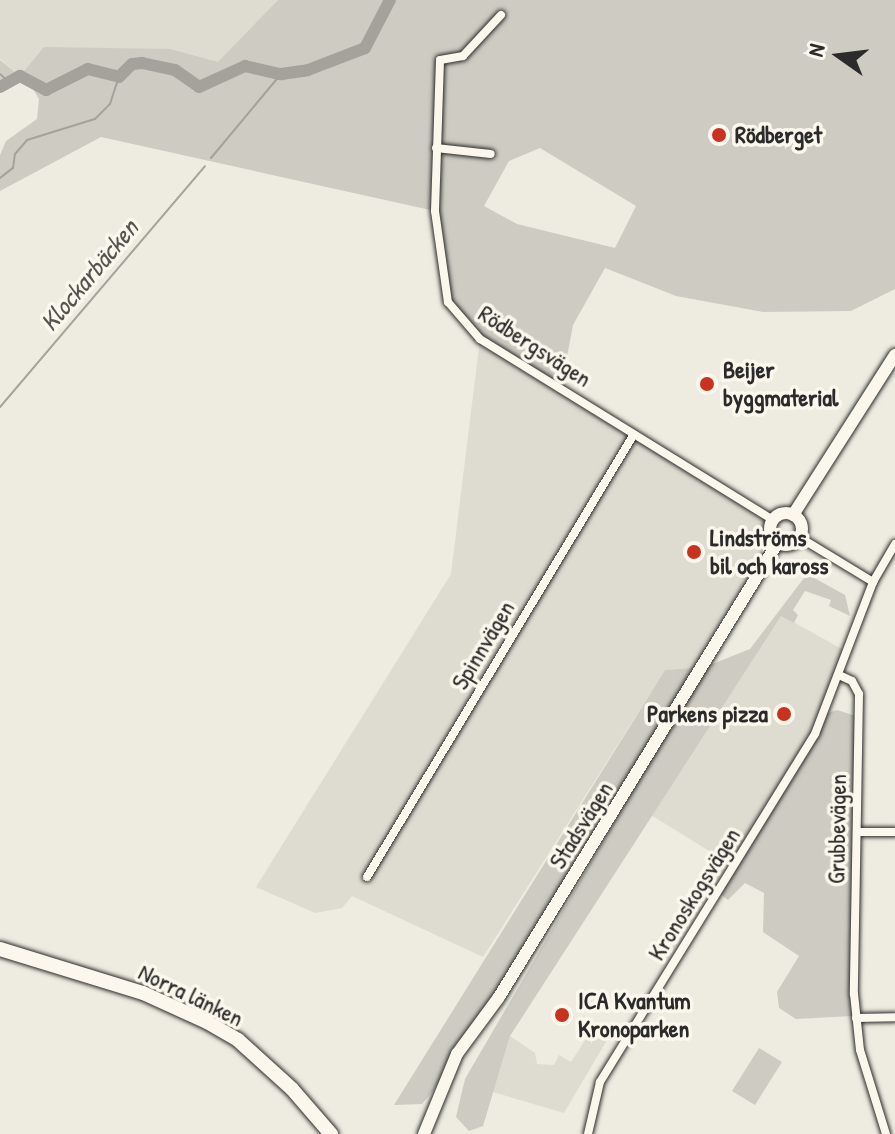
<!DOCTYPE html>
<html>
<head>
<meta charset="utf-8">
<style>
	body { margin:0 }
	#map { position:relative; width:895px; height:1134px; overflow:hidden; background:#eeebe0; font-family:"Patrick Hand",sans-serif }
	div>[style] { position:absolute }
	.built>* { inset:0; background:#dedbd1 }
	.green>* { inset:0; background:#cecbc2 }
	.stream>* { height:2px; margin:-1px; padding:0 1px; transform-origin:1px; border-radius:1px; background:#a4a29a }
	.river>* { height:12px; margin:-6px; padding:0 6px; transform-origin:6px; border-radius:6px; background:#a4a29a }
	.roads { filter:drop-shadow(0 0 2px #2b2b2b) drop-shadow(0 0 2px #2b2b2b) }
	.street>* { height:8px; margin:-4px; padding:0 4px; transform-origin:4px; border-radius:4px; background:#fbf7ec }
	.secondary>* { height:12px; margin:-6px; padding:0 6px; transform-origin:6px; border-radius:6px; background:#fbf7ec }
	.secondary>.ring { margin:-6px; padding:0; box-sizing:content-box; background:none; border:12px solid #fbf7ec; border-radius:50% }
	.highway>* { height:14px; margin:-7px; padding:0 7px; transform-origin:7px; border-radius:7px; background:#fbf7ec }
	.dots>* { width:22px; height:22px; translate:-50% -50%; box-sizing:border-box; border:4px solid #fbf7ec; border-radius:50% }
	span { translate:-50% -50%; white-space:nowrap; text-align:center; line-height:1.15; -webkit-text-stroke:7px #fbf7ec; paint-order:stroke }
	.poi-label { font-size:24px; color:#2b2b2b; font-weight:700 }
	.left { translate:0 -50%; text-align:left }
	.right { translate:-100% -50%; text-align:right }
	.street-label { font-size:24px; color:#2b2b2b }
	.water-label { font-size:26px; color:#555552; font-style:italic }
	.north { position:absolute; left:799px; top:16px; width:80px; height:80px; -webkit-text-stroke:6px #fbf7ec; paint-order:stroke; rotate:284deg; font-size:22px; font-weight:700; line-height:32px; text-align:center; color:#2b2b2b }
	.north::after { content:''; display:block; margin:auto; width:28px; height:36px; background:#2b2b2b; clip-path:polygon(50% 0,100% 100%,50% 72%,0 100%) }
</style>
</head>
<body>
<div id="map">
	<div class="built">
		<div style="clip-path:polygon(0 0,278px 0,219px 63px,20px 76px,0 59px)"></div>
		<div style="clip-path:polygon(480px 339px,773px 520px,771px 532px,778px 542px,705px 667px,665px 670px,483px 957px,352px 896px,342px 908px,315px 913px,256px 887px,451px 574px)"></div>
		<div style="clip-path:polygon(781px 615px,847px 652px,824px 714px,735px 867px,651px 815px)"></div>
		<div style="clip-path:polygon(591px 1031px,607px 1040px,564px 1113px,493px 1092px,510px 1036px,535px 1053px,537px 1064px,554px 1065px,559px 1055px,571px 1062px)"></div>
	</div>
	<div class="green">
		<div style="clip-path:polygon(evenodd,278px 0,895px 0,895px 289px,851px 311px,763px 312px,676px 296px,605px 268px,573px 325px,561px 388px,480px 339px,448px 302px,435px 211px,101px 137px,0 191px,0 155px,6px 141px,37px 119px,39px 99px,26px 77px,0 87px,0 60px,20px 76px,44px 47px,170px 49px,218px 62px,278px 0,540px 148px,636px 206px,615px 248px,517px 224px,484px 206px,509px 161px,540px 148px)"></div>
		<div style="clip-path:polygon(807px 574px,845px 595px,850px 616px,829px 606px,831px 600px,805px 591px,793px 610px,798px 615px,794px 623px,781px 616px,510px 1036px,483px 1126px,469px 1131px,456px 1117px,465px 1079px,689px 694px,433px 1091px,422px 1104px,394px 1105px,665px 670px,705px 667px,750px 649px)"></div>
		<div style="clip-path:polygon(837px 710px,859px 717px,852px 1016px,796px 1019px,779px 1008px,777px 992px,799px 956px,763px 932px,764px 893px,745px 883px,728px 900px,719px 893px,824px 714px)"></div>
		<div style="clip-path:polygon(759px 1048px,782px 1062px,755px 1105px,732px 1091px)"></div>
	</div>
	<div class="stream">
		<div style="left:0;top:74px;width:11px;rotate:41deg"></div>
		<div style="left:211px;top:158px;width:109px;rotate:-50.2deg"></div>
		<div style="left:0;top:178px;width:16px;rotate:-38deg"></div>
		<div style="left:13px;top:168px;width:14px;rotate:-82deg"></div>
		<div style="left:15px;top:154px;width:18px;rotate:-49deg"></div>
		<div style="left:27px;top:140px;width:71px;rotate:-17.2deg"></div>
		<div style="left:95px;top:119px;width:21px;rotate:-45deg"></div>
		<div style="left:110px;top:104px;width:28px;rotate:-72deg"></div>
		<div style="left:0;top:407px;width:316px;rotate:-49.6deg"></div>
	</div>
	<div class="river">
		<div style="left:0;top:87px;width:23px;rotate:-29deg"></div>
		<div style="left:20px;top:76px;width:30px;rotate:28deg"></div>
		<div style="left:46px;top:90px;width:47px;rotate:-26.6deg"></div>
		<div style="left:88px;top:69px;width:32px;rotate:14deg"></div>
		<div style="left:119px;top:77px;width:18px;rotate:-45deg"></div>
		<div style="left:132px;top:64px;width:10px;rotate:-6deg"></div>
		<div style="left:142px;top:63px;width:34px;rotate:12deg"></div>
		<div style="left:175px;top:70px;width:29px;rotate:35deg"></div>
		<div style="left:199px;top:87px;width:51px;rotate:-24.5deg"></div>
		<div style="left:245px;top:66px;width:37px;rotate:13deg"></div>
		<div style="left:281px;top:74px;width:27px;rotate:-8deg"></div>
		<div style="left:308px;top:70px;width:61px;rotate:-21.1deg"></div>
		<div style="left:365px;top:48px;width:54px;rotate:-62.5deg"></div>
	</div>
	<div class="roads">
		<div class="street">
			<div style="left:501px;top:15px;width:56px;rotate:132.8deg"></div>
			<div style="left:463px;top:56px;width:23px;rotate:170deg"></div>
			<div style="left:440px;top:60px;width:151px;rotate:91.9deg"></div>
			<div style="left:435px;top:211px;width:92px;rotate:81.9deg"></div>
			<div style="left:448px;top:302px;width:49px;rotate:49.1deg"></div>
			<div style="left:480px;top:339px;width:344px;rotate:31.7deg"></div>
			<div style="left:436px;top:148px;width:55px;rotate:6.2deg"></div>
			<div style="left:799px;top:537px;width:87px;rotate:31.3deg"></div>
			<div style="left:839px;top:675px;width:14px;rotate:25deg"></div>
			<div style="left:852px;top:681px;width:15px;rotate:62deg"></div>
			<div style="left:859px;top:694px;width:300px;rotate:91deg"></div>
			<div style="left:854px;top:994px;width:56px;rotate:83.9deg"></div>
			<div style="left:860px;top:1050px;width:88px;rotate:72.8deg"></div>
			<div style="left:857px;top:832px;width:38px"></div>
			<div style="left:367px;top:877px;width:517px;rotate:-58.92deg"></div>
			<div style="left:856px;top:1018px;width:39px;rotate:-1deg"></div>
			<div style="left:588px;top:1134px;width:53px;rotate:-77deg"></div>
			<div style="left:600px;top:1082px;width:409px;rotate:-58.3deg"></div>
			<div style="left:815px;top:734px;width:163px;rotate:-69.1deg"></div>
			<div style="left:873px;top:582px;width:44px;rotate:-59.9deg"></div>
		</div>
		<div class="secondary">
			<div class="ring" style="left:770px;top:513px;width:20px;height:20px"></div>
			<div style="left:793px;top:515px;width:190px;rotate:-57.5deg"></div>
			<div style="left:424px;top:1134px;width:87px;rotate:-67.6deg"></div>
			<div style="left:457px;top:1054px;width:71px;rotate:-53.6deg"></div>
			<div style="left:499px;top:997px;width:534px;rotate:-58.48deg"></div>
		</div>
		<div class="highway">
			<div style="left:0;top:949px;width:150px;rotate:17.1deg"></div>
			<div style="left:143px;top:993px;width:70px;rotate:24.4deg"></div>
			<div style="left:207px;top:1022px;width:36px;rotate:30deg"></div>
			<div style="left:238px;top:1040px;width:73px;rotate:42.2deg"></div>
			<div style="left:292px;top:1089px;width:60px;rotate:49.1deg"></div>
		</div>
	</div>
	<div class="dots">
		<div style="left:719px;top:135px;background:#c8321e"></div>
		<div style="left:707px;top:384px;background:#c8321e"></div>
		<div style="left:694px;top:552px;background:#c8321e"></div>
		<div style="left:784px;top:714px;background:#c8321e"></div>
		<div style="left:562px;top:1015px;background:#c8321e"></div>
	</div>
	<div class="poi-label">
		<span class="left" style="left:735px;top:135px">Rödberget</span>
		<span class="left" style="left:723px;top:384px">Beijer<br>byggmaterial</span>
		<span class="left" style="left:710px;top:552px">Lindströms<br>bil och kaross</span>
		<span class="right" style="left:768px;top:714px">Parkens pizza</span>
		<span class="left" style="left:578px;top:1015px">ICA Kvantum<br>Kronoparken</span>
	</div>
	<div class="street-label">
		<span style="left:535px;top:346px;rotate:33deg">Rödbergsvägen</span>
		<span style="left:483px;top:645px;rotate:-59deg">Spinnvägen</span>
		<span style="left:581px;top:825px;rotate:-58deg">Stadsvägen</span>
		<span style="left:837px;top:829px;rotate:-89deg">Grubbevägen</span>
		<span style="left:694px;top:894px;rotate:-58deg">Kronoskogsvägen</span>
		<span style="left:191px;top:995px;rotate:26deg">Norra länken</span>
	</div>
	<div class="water-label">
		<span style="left:89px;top:275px;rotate:-50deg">Klockarbäcken</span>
	</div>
	<div class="north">N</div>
</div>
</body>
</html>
